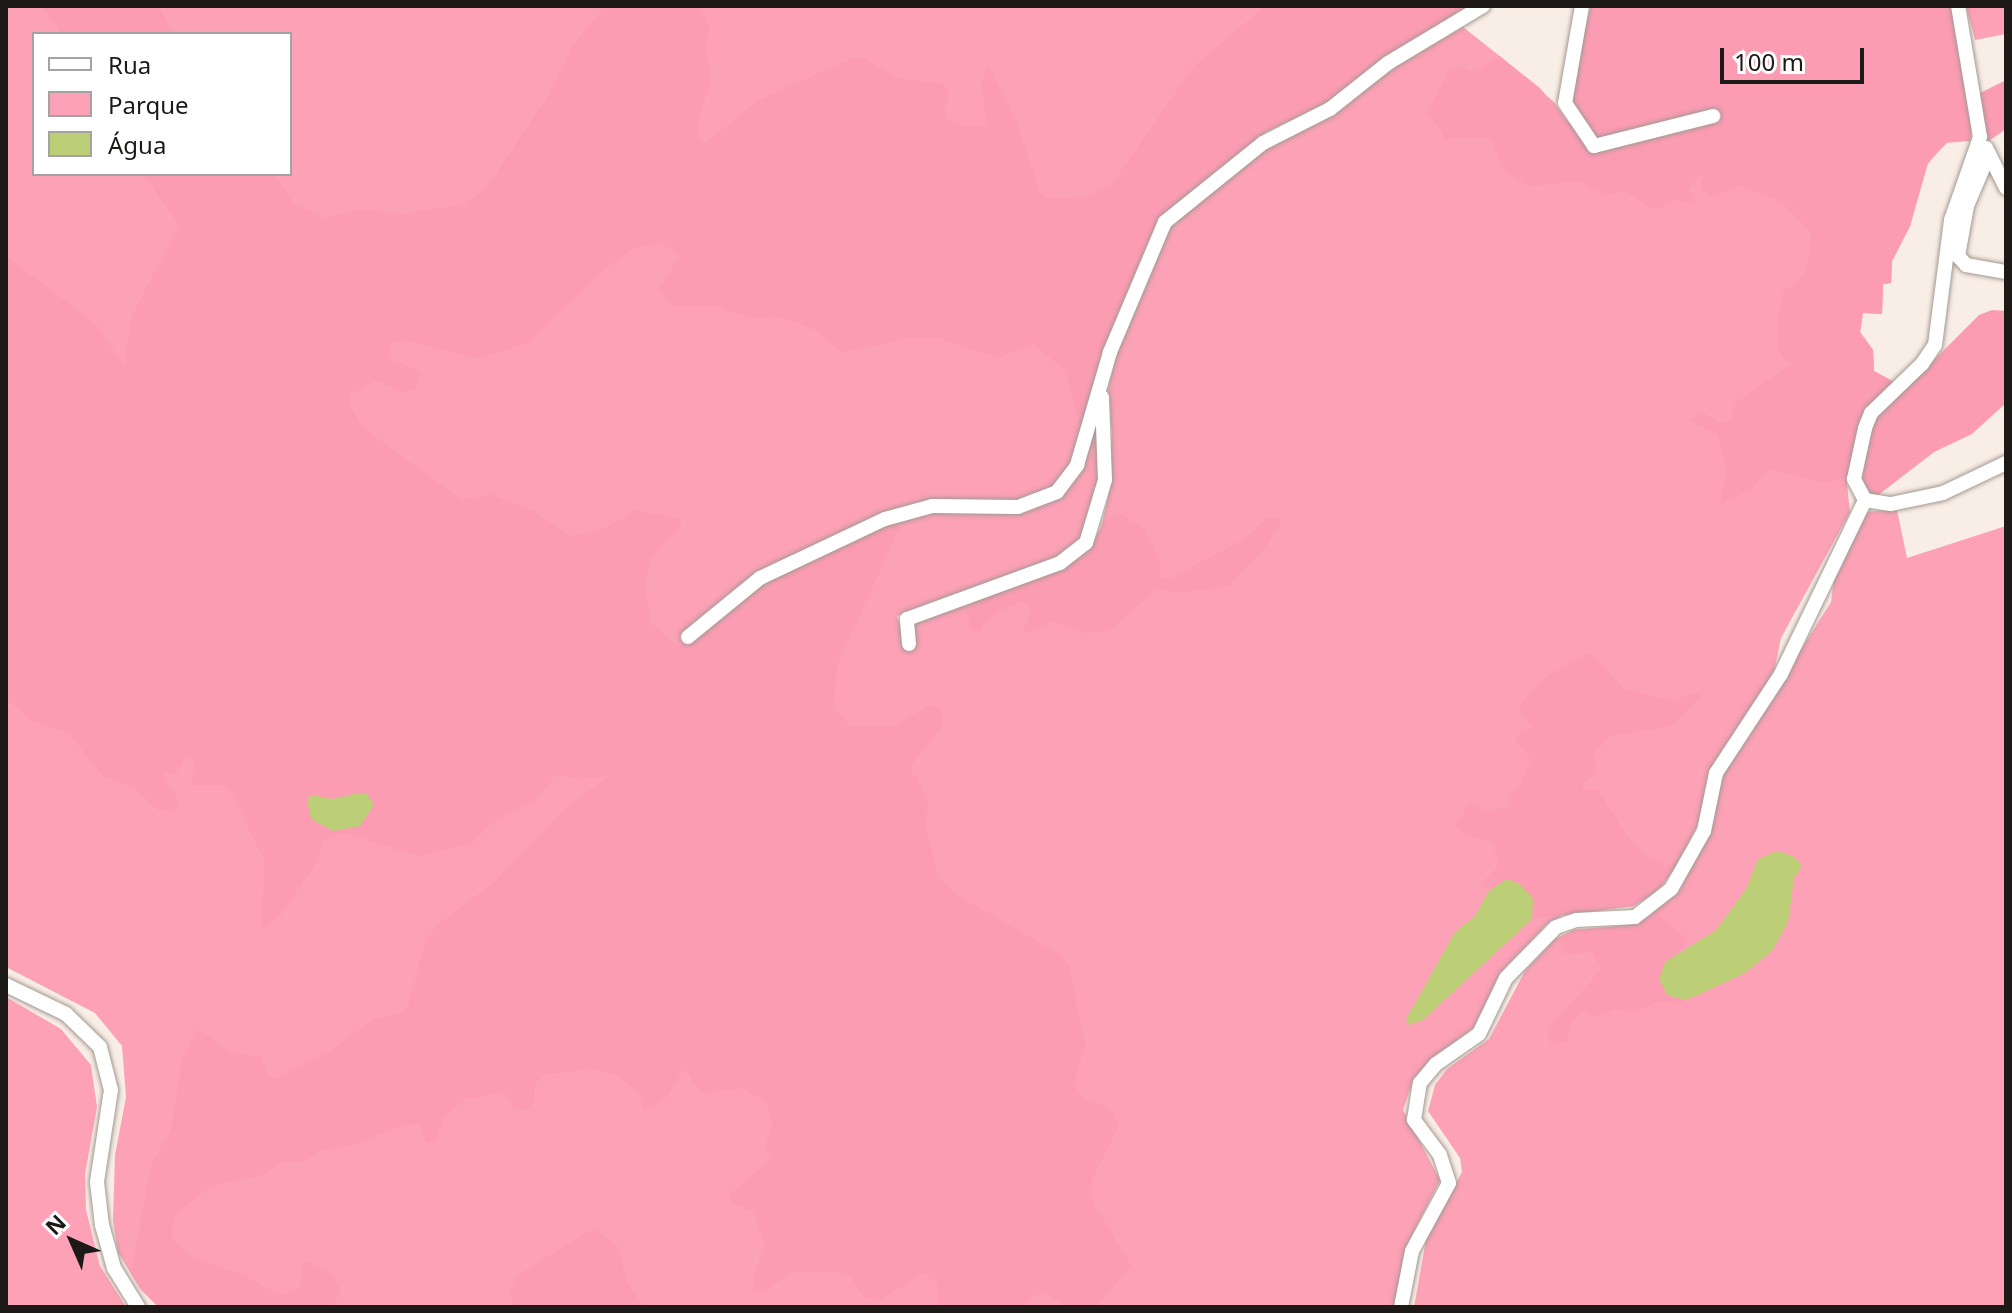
<!DOCTYPE html>
<html>
<head>
<meta charset="utf-8">
<style>
	body { margin:0 }
	#map { position:relative; width:2012px; height:1313px; overflow:hidden; background:#f9eee6; font-family:"Noto Sans",sans-serif }
	div>[style] { position:absolute }
	.green>* { inset:0; background:#fca1b6 }
	.forest>* { inset:0; background:#fb9cb3 }
	.water>* { inset:0; background:#bcce76 }
	.roads { filter:drop-shadow(0 0 2px #a39991) drop-shadow(0 0 2px #a39991) }
	.minor>* { height:14px; margin:-7px; padding:0 7px; transform-origin:7px; border-radius:7px; background:#fff }
	span { translate:-50% -50%; white-space:nowrap; text-align:center; line-height:1.15; -webkit-text-stroke:7px #fff; paint-order:stroke }
	.frame { position:absolute; inset:0; border:8px solid #1d1916; pointer-events:none }
	.legend { position:absolute; left:32px; top:32px; width:260px; height:144px; box-sizing:border-box; background:#fff; border:2px solid #a5a3a2; margin:0; padding:10px 14px; list-style:none; font-size:24px; color:#1d1916 }
	.legend li { display:flex; align-items:center; gap:16px; height:40px }
	.legend b { width:40px; border:2px solid #a5a3a2 }
	.north { position:absolute; left:32px; top:1201px; width:80px; height:80px; -webkit-text-stroke:6px #fff; paint-order:stroke; rotate:315deg; font-size:22px; font-weight:700; line-height:32px; text-align:center; color:#1d1916 }
	.north::after { content:''; display:block; margin:auto; width:28px; height:36px; background:#1d1916; clip-path:polygon(50% 0,100% 100%,50% 72%,0 100%) }
	.scale { position:absolute; left:1720px; top:48px; width:144px; height:36px; box-sizing:border-box; border:4px solid #1d1916; border-top:0; padding-left:10px; font-size:24px; line-height:28px; white-space:nowrap; color:#1d1916; -webkit-text-stroke:6px #fff; paint-order:stroke }
</style>
</head>
<body>
<div id="map">
	<div class="green">
		<div style="clip-path:polygon(evenodd,6px 6px,1473px 6px,1330px 101px,1266px 132px,1158px 224px,1119px 313px,1075px 456px,1057px 485px,1024px 501px,949px 499px,870px 522px,744px 582px,683px 636px,690px 644px,759px 587px,881px 525px,926px 511px,1014px 511px,1050px 501px,1081px 469px,1089px 427px,1101px 405px,1102px 471px,1092px 521px,1082px 541px,1064px 555px,897px 616px,907px 647px,913px 644px,906px 625px,1084px 555px,1101px 528px,1108px 498px,1112px 434px,1108px 390px,1116px 356px,1171px 224px,1264px 149px,1339px 109px,1397px 66px,1463px 27px,1540px 88px,1569px 123px,1576px 119px,1568px 91px,1591px 6px,1951px 6px,1973px 115px,1970px 141px,1946px 143px,1926px 166px,1910px 226px,1892px 261px,1891px 283px,1883px 284px,1882px 314px,1863px 313px,1860px 332px,1873px 350px,1874px 371px,1896px 383px,1860px 419px,1847px 484px,1850px 512px,1781px 638px,1773px 676px,1712px 769px,1700px 819px,1681px 861px,1658px 890px,1634px 906px,1563px 915px,1547px 924px,1505px 968px,1474px 1027px,1414px 1078px,1403px 1110px,1440px 1180px,1408px 1243px,1394px 1307px,158px 1307px,140px 1289px,118px 1252px,113px 1221px,115px 1155px,126px 1097px,122px 1046px,95px 1013px,6px 967px,6px 6px,34px 34px,290px 34px,290px 174px,34px 174px,34px 34px)"></div>
		<div style="clip-path:polygon(1966px 6px,2006px 6px,2006px 34px,1975px 40px)"></div>
		<div style="clip-path:polygon(1897px 510px,1907px 558px,2006px 526px,2006px 1307px,1414px 1307px,1426px 1240px,1462px 1172px,1460px 1158px,1428px 1111px,1435px 1085px,1447px 1069px,1489px 1039px,1525px 971px,1555px 939px,1573px 930px,1639px 924px,1679px 891px,1710px 832px,1721px 777px,1831px 602px,1835px 570px,1860px 512px)"></div>
		<div style="clip-path:polygon(6px 997px,61px 1029px,91px 1065px,97px 1107px,85px 1174px,86px 1210px,100px 1266px,126px 1307px,6px 1307px)"></div>
	</div>
	<div class="forest">
		<div style="clip-path:polygon(42px 6px,158px 6px,175px 34px,61px 34px)"></div>
		<div style="clip-path:polygon(605px 6px,700px 6px,709px 26px,706px 48px,711px 80px,698px 122px,697px 135px,704px 144px,759px 100px,852px 58px,863px 57px,899px 79px,944px 84px,949px 95px,944px 109px,948px 120px,963px 126px,987px 126px,981px 81px,989px 68px,1016px 121px,1040px 193px,1049px 199px,1087px 196px,1113px 183px,1193px 67px,1265px 6px,1473px 6px,1330px 101px,1266px 132px,1158px 224px,1119px 313px,1093px 403px,1080px 425px,1065px 371px,1033px 343px,999px 358px,938px 338px,905px 338px,843px 353px,813px 329px,781px 317px,751px 318px,715px 305px,671px 306px,659px 289px,680px 256px,660px 242px,631px 250px,600px 273px,528px 343px,476px 359px,403px 340px,391px 343px,387px 357px,421px 372px,416px 389px,404px 393px,376px 380px,350px 395px,349px 406px,366px 430px,462px 500px,490px 494px,533px 511px,570px 536px,599px 531px,637px 510px,678px 519px,682px 526px,652px 556px,645px 585px,651px 623px,679px 648px,759px 587px,905px 516px,837px 665px,834px 709px,850px 726px,864px 727px,895px 726px,929px 705px,938px 709px,944px 716px,941px 727px,910px 767px,928px 801px,926px 827px,939px 878px,955px 894px,1060px 954px,1069px 965px,1085px 1044px,1074px 1085px,1084px 1098px,1110px 1109px,1119px 1126px,1092px 1180px,1092px 1200px,1131px 1266px,1096px 1307px,1068px 1307px,1043px 1291px,1019px 1307px,939px 1307px,937px 1283px,923px 1273px,880px 1300px,864px 1297px,850px 1277px,838px 1272px,792px 1272px,764px 1292px,754px 1291px,753px 1277px,765px 1246px,753px 1211px,733px 1204px,729px 1195px,771px 1159px,765px 1148px,772px 1122px,767px 1102px,742px 1088px,702px 1093px,684px 1069px,667px 1097px,644px 1110px,639px 1093px,614px 1074px,591px 1070px,546px 1074px,535px 1084px,535px 1100px,527px 1110px,515px 1109px,504px 1092px,466px 1099px,444px 1116px,435px 1142px,426px 1142px,421px 1125px,404px 1124px,353px 1145px,322px 1150px,303px 1162px,283px 1162px,262px 1175px,212px 1186px,176px 1214px,171px 1232px,175px 1243px,195px 1259px,244px 1275px,279px 1295px,300px 1289px,303px 1264px,309px 1262px,331px 1273px,341px 1291px,332px 1307px,158px 1307px,131px 1274px,151px 1166px,171px 1129px,182px 1061px,199px 1029px,229px 1052px,262px 1057px,267px 1074px,275px 1079px,327px 1053px,374px 1019px,399px 1014px,408px 1007px,426px 939px,441px 922px,494px 882px,568px 806px,609px 776px,581px 780px,556px 775px,535px 801px,495px 821px,471px 844px,418px 856px,348px 834px,331px 836px,323px 841px,316px 863px,279px 917px,261px 931px,265px 862px,231px 791px,223px 785px,192px 785px,194px 759px,185px 758px,175px 775px,163px 773px,178px 800px,177px 810px,159px 811px,134px 787px,104px 777px,69px 734px,29px 719px,6px 699px,6px 256px,97px 325px,124px 367px,132px 316px,179px 225px,143px 174px,274px 174px,294px 204px,325px 218px,362px 209px,401px 214px,461px 205px,482px 192px,496px 174px,548px 96px,573px 45px)"></div>
		<div style="clip-path:polygon(1591px 6px,1951px 6px,1966px 68px,1973px 120px,1970px 141px,1949px 141px,1929px 160px,1910px 226px,1892px 261px,1891px 283px,1883px 284px,1882px 314px,1863px 313px,1860px 332px,1873px 350px,1874px 371px,1896px 383px,1860px 419px,1848px 477px,1825px 483px,1768px 469px,1752px 488px,1721px 504px,1727px 468px,1717px 434px,1690px 421px,1704px 413px,1722px 424px,1731px 420px,1735px 403px,1794px 362px,1785px 360px,1778px 349px,1778px 320px,1784px 289px,1796px 284px,1807px 269px,1812px 233px,1783px 203px,1740px 185px,1713px 197px,1701px 189px,1702px 174px,1687px 190px,1697px 196px,1693px 203px,1677px 200px,1654px 210px,1624px 190px,1604px 196px,1579px 181px,1528px 186px,1504px 170px,1490px 137px,1446px 139px,1427px 112px,1448px 73px,1460px 67px,1475px 72px,1500px 56px,1554px 102px,1568px 123px,1576px 119px,1569px 102px)"></div>
		<div style="clip-path:polygon(2006px 80px,2006px 129px,1986px 143px,1980px 93px)"></div>
		<div style="clip-path:polygon(1992px 310px,2006px 311px,2006px 403px,1972px 434px,1934px 452px,1877px 496px,1868px 494px,1860px 479px,1875px 419px,1979px 315px)"></div>
		<div style="clip-path:polygon(1122px 514px,1144px 529px,1159px 558px,1161px 577px,1171px 578px,1246px 538px,1268px 517px,1283px 519px,1265px 548px,1228px 586px,1178px 593px,1157px 589px,1109px 631px,1081px 633px,1053px 621px,1028px 633px,1023px 631px,1032px 610px,1022px 601px,994px 614px,980px 632px,971px 630px,967px 612px,975px 599px,1077px 561px,1097px 539px,1103px 520px)"></div>
		<div style="clip-path:polygon(1591px 653px,1624px 689px,1675px 701px,1695px 692px,1702px 695px,1671px 726px,1610px 736px,1594px 754px,1596px 773px,1582px 784px,1583px 789px,1598px 790px,1628px 837px,1649px 858px,1665px 865px,1681px 861px,1658px 890px,1634px 906px,1532px 919px,1536px 911px,1497px 883px,1489px 891px,1481px 883px,1499px 865px,1492px 842px,1462px 833px,1455px 826px,1470px 802px,1490px 812px,1509px 806px,1508px 795px,1520px 786px,1531px 759px,1515px 740px,1521px 729px,1534px 729px,1520px 713px,1520px 705px,1545px 677px)"></div>
		<div style="clip-path:polygon(1657px 914px,1688px 940px,1660px 973px,1683px 1003px,1656px 1002px,1634px 1013px,1615px 1009px,1593px 1017px,1586px 1010px,1570px 1024px,1567px 1041px,1551px 1045px,1547px 1029px,1602px 969px,1592px 952px,1564px 954px,1560px 946px,1565px 936px,1573px 930px,1625px 927px)"></div>
		<div style="clip-path:polygon(594px 1228px,617px 1245px,627px 1282px,644px 1307px,514px 1307px,510px 1292px,518px 1275px)"></div>
	</div>
	<div class="water">
		<div style="clip-path:polygon(359px 793px,367px 794px,374px 805px,360px 826px,333px 831px,311px 819px,307px 800px,312px 795px,331px 799px)"></div>
		<div style="clip-path:polygon(1777px 851px,1793px 856px,1802px 866px,1794px 878px,1788px 922px,1772px 951px,1745px 973px,1696px 996px,1684px 1000px,1667px 995px,1659px 979px,1665px 962px,1716px 930px,1746px 889px,1758px 859px)"></div>
		<div style="clip-path:polygon(1506px 879px,1520px 884px,1533px 899px,1532px 919px,1423px 1020px,1408px 1025px,1406px 1019px,1455px 932px,1475px 916px,1488px 892px)"></div>
	</div>
	<div class="roads">
		<div class="minor">
			<div style="left:1582px;top:6px;width:98px;rotate:99.9deg"></div>
			<div style="left:1565px;top:103px;width:52px;rotate:56deg"></div>
			<div style="left:1594px;top:146px;width:123px;rotate:-14.1deg"></div>
			<div style="left:1986px;top:148px;width:45px;rotate:63.4deg"></div>
			<div style="left:1989px;top:154px;width:56px;rotate:112.9deg"></div>
			<div style="left:1967px;top:206px;width:51px;rotate:100.2deg"></div>
			<div style="left:1958px;top:256px;width:12px;rotate:48deg"></div>
			<div style="left:1966px;top:265px;width:41px;rotate:9.9deg"></div>
			<div style="left:1865px;top:500px;width:24px;rotate:-118deg"></div>
			<div style="left:1854px;top:479px;width:52px;rotate:-77.8deg"></div>
			<div style="left:1865px;top:428px;width:16px;rotate:-68deg"></div>
			<div style="left:1871px;top:413px;width:71px;rotate:-43.9deg"></div>
			<div style="left:1922px;top:364px;width:23px;rotate:-56deg"></div>
			<div style="left:1935px;top:345px;width:126px;rotate:-82.7deg"></div>
			<div style="left:1951px;top:220px;width:88px;rotate:-70.7deg"></div>
			<div style="left:1980px;top:137px;width:133px;rotate:-99.5deg"></div>
			<div style="left:1865px;top:500px;width:26px;rotate:9deg"></div>
			<div style="left:1891px;top:504px;width:53px;rotate:-11.9deg"></div>
			<div style="left:1943px;top:493px;width:70px;rotate:-25.5deg"></div>
			<div style="left:688px;top:637px;width:93px;rotate:-39.3deg"></div>
			<div style="left:760px;top:578px;width:138px;rotate:-25.3deg"></div>
			<div style="left:885px;top:519px;width:49px;rotate:-15.5deg"></div>
			<div style="left:932px;top:506px;width:86px;rotate:0.7deg"></div>
			<div style="left:1018px;top:507px;width:42px;rotate:-21deg"></div>
			<div style="left:1057px;top:492px;width:34px;rotate:-53deg"></div>
			<div style="left:1077px;top:465px;width:118px;rotate:-73.7deg"></div>
			<div style="left:1110px;top:352px;width:141px;rotate:-67.1deg"></div>
			<div style="left:1165px;top:222px;width:126px;rotate:-38.9deg"></div>
			<div style="left:1263px;top:143px;width:75px;rotate:-26.9deg"></div>
			<div style="left:1330px;top:109px;width:74px;rotate:-38.4deg"></div>
			<div style="left:1388px;top:63px;width:111px;rotate:-31deg"></div>
			<div style="left:909px;top:644px;width:25px;rotate:-95deg"></div>
			<div style="left:907px;top:619px;width:163px;rotate:-20.1deg"></div>
			<div style="left:1060px;top:563px;width:33px;rotate:-38deg"></div>
			<div style="left:1086px;top:543px;width:66px;rotate:-73.2deg"></div>
			<div style="left:1105px;top:480px;width:83px;rotate:-92.1deg"></div>
			<div style="left:6px;top:985px;width:67px;rotate:25.8deg"></div>
			<div style="left:66px;top:1014px;width:47px;rotate:44.1deg"></div>
			<div style="left:100px;top:1047px;width:44px;rotate:75.7deg"></div>
			<div style="left:111px;top:1090px;width:93px;rotate:98.7deg"></div>
			<div style="left:97px;top:1182px;width:43px;rotate:83.4deg"></div>
			<div style="left:102px;top:1225px;width:45px;rotate:74.4deg"></div>
			<div style="left:114px;top:1268px;width:46px;rotate:58.4deg"></div>
			<div style="left:1401px;top:1307px;width:57px;rotate:-78.9deg"></div>
			<div style="left:1412px;top:1251px;width:77px;rotate:-61.4deg"></div>
			<div style="left:1449px;top:1183px;width:29px;rotate:-108deg"></div>
			<div style="left:1440px;top:1155px;width:44px;rotate:-126.6deg"></div>
			<div style="left:1414px;top:1120px;width:37px;rotate:-81deg"></div>
			<div style="left:1420px;top:1083px;width:25px;rotate:-50deg"></div>
			<div style="left:1436px;top:1064px;width:52px;rotate:-34.9deg"></div>
			<div style="left:1479px;top:1034px;width:62px;rotate:-64.3deg"></div>
			<div style="left:1506px;top:978px;width:71px;rotate:-45.6deg"></div>
			<div style="left:1556px;top:927px;width:21px;rotate:-19deg"></div>
			<div style="left:1576px;top:920px;width:59px;rotate:-2.9deg"></div>
			<div style="left:1635px;top:917px;width:46px;rotate:-37.9deg"></div>
			<div style="left:1671px;top:889px;width:67px;rotate:-60.4deg"></div>
			<div style="left:1704px;top:831px;width:59px;rotate:-78.3deg"></div>
			<div style="left:1716px;top:773px;width:118px;rotate:-56.7deg"></div>
			<div style="left:1781px;top:674px;width:193px;rotate:-64.2deg"></div>
		</div>
	</div>
	<div class="frame"></div>
	<ul class="legend">
	<li><b style="height:10px;background:#fff"></b>Rua</li>
	<li><b style="height:22px;background:#fca1b6"></b>Parque</li>
	<li><b style="height:22px;background:#bcce76"></b>Água</li>
	</ul>
	<div class="north">N</div>
	<div class="scale">100 m</div>
</div>
</body>
</html>
